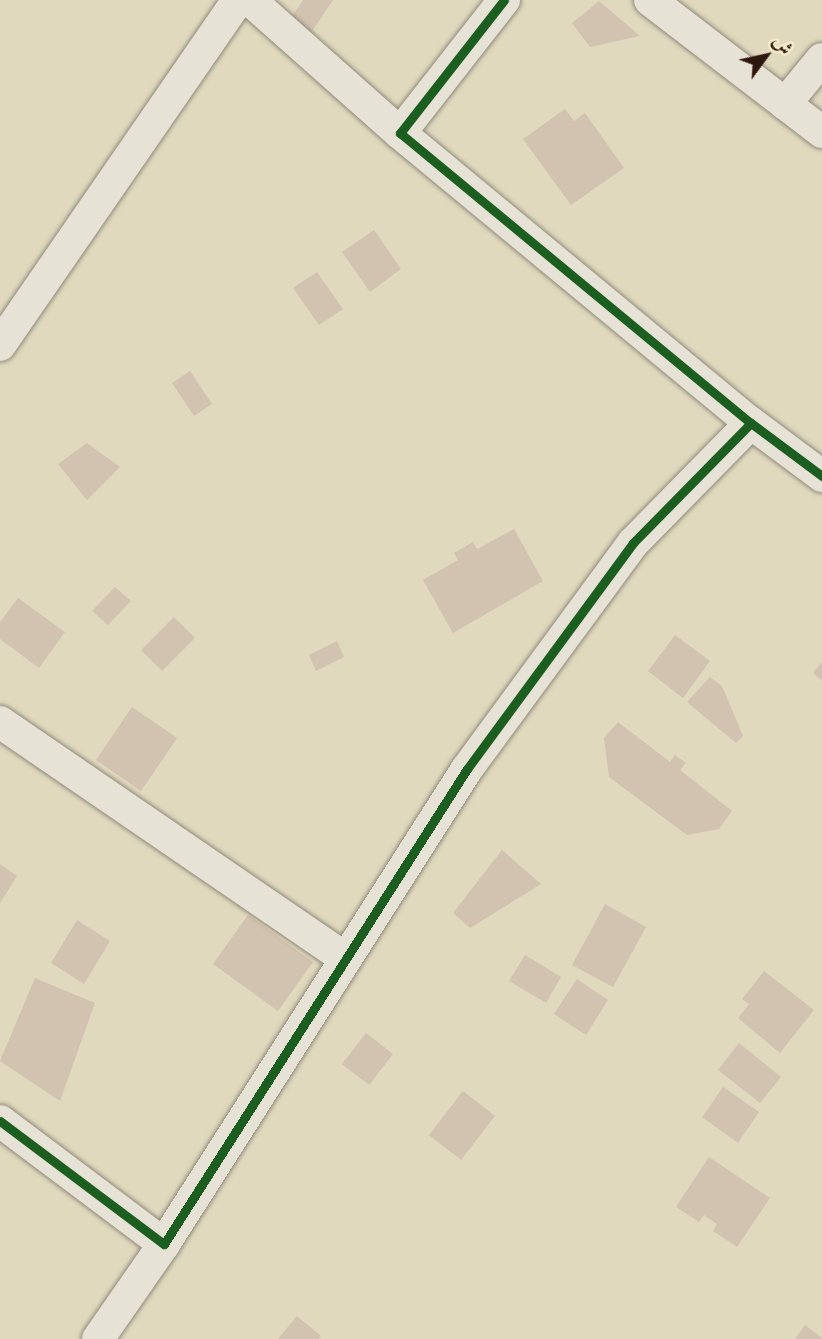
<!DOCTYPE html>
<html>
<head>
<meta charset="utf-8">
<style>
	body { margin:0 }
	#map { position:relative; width:822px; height:1339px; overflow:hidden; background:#e0d9be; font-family:"Gentium Book Plus",Amiri,serif }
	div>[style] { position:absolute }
	.building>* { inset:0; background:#d2c2b0 }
	.roads { filter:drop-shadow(0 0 2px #918a7a) drop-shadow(0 0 2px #918a7a) }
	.minor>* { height:32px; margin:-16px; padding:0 16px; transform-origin:16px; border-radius:16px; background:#e6e2d5 }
	.cycleway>* { height:9px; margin:-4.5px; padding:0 4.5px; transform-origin:4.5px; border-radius:4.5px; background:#1b5e20 }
	span { translate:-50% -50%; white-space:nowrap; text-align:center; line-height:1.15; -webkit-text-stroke:5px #f5eccb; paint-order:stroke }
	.north { position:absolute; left:731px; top:21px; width:70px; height:70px; -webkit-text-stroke:5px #f5eccb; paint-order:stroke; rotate:57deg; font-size:19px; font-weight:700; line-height:28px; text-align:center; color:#2e170e }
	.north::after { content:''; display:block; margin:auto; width:24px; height:32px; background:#2e170e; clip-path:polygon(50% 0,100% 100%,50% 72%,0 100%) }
</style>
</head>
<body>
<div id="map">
	<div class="building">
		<div style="clip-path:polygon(303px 0,333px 0,303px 45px,282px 31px)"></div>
		<div style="clip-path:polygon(599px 1px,640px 36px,590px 47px,572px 23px)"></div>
		<div style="clip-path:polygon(565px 109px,574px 121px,585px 113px,624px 168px,571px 205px,523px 139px)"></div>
		<div style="clip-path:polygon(374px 230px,401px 269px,370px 292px,342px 252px)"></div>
		<div style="clip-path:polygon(317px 272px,343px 309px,319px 325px,293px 288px)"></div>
		<div style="clip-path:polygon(190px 371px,212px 404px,194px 416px,172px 383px)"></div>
		<div style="clip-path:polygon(87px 443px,120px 467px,87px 500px,58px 464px)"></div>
		<div style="clip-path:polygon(514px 529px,543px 581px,453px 633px,423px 580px,458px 560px,454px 553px,473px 542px,477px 549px)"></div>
		<div style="clip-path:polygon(115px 587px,131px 601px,108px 625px,92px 611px)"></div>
		<div style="clip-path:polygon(18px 598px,65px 632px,39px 668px,0 639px,0 622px)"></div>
		<div style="clip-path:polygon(174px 617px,195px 638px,162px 671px,141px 650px)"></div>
		<div style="clip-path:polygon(675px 635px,710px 661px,683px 698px,648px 671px)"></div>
		<div style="clip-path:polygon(337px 641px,344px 657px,316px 671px,309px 655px)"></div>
		<div style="clip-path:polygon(822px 662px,822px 681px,813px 673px)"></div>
		<div style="clip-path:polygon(710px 677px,722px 686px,743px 736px,736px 743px,687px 702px)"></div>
		<div style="clip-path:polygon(132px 707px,177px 738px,141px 791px,96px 760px)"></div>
		<div style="clip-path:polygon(618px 722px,670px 762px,675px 755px,686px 763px,680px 770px,732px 811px,719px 829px,687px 835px,609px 777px,604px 738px)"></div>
		<div style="clip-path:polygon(502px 850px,541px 884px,470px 928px,453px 913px)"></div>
		<div style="clip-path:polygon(0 864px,17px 876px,0 903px)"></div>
		<div style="clip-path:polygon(605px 904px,646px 927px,613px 987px,572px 965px)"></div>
		<div style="clip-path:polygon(248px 915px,313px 962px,278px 1011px,213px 964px)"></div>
		<div style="clip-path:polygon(77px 920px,110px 941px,84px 984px,51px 963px)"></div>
		<div style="clip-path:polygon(525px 955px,561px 977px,546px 1003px,509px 981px)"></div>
		<div style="clip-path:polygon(764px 971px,814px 1010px,780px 1053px,738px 1018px,749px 1004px,742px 999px)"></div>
		<div style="clip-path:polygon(35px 978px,95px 1003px,60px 1101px,0 1061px)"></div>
		<div style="clip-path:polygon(577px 979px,608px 1000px,586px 1035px,554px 1014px)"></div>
		<div style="clip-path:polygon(366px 1033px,393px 1054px,369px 1085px,342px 1064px)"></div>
		<div style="clip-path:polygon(739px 1043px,781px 1077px,760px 1103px,718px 1070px)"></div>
		<div style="clip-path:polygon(723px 1087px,759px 1112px,738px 1143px,702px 1117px)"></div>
		<div style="clip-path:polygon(463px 1091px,495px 1116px,461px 1160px,429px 1135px)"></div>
		<div style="clip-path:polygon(709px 1157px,770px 1198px,737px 1247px,713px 1231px,717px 1224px,704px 1215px,699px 1222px,676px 1207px)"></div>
		<div style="clip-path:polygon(297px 1316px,321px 1336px,319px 1339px,278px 1339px)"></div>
		<div style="clip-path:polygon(805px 1325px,822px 1338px,822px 1339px,795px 1339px)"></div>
	</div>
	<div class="roads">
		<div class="minor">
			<div style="left:250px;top:0;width:200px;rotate:41.6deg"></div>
			<div style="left:504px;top:0;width:169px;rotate:128deg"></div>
			<div style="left:400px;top:133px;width:455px;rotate:39.6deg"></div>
			<div style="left:751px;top:423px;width:89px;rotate:36.7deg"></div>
			<div style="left:650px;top:0;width:217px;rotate:37.5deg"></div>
			<div style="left:785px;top:104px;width:58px;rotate:-50.6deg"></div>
			<div style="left:0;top:345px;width:419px;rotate:-55.4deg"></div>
			<div style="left:0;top:722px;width:419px;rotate:34.4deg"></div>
			<div style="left:0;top:1121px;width:205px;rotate:36.9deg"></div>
			<div style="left:164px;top:1244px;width:563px;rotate:-57.47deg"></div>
			<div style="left:467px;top:769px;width:280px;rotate:-53.7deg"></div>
			<div style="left:633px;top:543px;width:168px;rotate:-45.5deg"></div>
			<div style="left:98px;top:1339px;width:116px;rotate:-55.2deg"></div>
		</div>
	</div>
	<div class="cycleway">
		<div style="left:504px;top:0;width:169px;rotate:128deg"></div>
		<div style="left:400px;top:133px;width:455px;rotate:39.6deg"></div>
		<div style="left:751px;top:423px;width:89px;rotate:36.7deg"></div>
		<div style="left:0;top:1121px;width:205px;rotate:36.9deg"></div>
		<div style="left:164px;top:1244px;width:563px;rotate:-57.47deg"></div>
		<div style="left:467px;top:769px;width:280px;rotate:-53.7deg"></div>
		<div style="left:633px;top:543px;width:168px;rotate:-45.5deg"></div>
	</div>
	<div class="north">ش</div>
</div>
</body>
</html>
